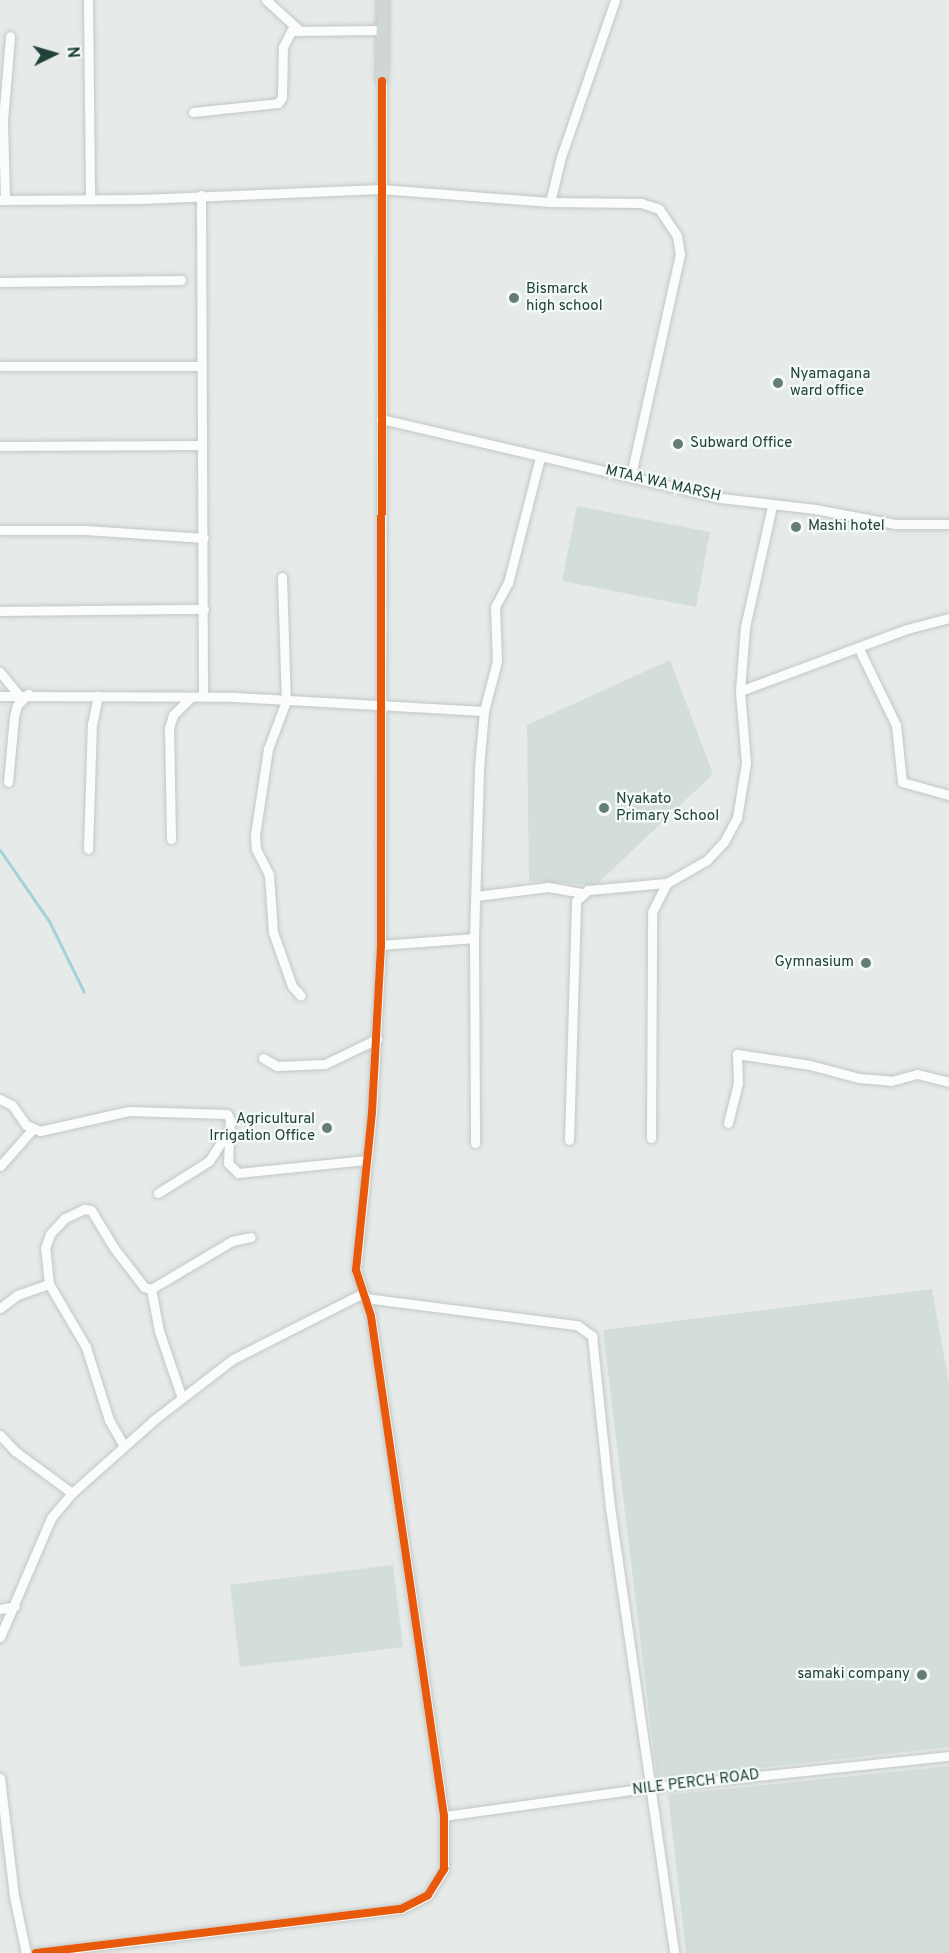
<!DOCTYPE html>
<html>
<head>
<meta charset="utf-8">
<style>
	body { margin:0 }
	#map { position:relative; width:949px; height:1953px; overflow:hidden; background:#e6ebe9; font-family:Overpass,sans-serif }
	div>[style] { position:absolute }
	.built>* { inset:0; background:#d3ddd9 }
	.stream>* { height:3px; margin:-1.5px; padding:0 1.5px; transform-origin:1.5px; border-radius:1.5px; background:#a3d2dd }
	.roads { filter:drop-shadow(0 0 2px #c3c8c6) drop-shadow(0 0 2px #c3c8c6) }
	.minor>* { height:9px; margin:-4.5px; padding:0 4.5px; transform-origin:4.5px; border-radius:4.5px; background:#fbfcfc }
	.major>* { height:12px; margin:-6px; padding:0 6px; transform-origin:6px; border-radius:6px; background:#ced7d5 }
	.cycleway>* { height:8px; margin:-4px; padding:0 4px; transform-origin:4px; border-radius:4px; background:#e8590c }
	.dots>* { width:16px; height:16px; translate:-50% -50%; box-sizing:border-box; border:3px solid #f4faf7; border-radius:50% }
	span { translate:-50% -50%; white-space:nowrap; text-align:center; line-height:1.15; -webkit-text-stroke:4.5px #f4faf7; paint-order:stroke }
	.poi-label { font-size:15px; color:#21413a }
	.left { translate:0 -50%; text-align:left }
	.right { translate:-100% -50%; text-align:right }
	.street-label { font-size:15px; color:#21413a }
	.north { position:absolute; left:24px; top:24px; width:60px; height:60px; -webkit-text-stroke:4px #f4faf7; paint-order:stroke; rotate:85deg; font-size:16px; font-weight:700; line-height:24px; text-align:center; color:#21413a }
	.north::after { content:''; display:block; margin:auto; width:21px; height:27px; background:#21413a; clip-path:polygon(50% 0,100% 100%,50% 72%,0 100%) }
</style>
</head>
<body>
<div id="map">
	<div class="built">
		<div style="clip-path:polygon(577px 506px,710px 532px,696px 607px,562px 581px)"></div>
		<div style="clip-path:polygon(670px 660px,713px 774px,596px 885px,529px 881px,527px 725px)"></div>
		<div style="clip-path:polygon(932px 1289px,949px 1384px,949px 1747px,657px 1779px,603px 1330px)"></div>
		<div style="clip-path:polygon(393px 1565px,403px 1647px,240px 1667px,230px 1585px)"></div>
		<div style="clip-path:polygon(949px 1766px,949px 1953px,686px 1953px,668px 1795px)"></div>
	</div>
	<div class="stream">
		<div style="left:0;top:850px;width:86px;rotate:55.4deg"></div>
		<div style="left:49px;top:921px;width:79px;rotate:63.8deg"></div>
	</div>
	<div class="roads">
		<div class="minor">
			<div style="left:88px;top:0;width:196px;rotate:89.4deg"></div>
			<div style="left:266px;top:0;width:43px;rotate:42.2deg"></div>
			<div style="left:193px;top:112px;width:85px;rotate:-6deg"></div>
			<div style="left:278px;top:103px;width:7px;rotate:-56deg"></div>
			<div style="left:282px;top:97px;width:50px;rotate:-88.9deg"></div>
			<div style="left:283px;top:47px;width:18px;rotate:-63deg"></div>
			<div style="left:291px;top:31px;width:92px;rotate:-0.6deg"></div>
			<div style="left:201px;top:195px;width:501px;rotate:89.77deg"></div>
			<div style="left:5px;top:199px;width:79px;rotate:-91.5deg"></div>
			<div style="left:3px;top:120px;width:84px;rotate:-85.2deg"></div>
			<div style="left:0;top:200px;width:141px;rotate:-0.4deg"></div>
			<div style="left:141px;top:199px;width:240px;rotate:-2.4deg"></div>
			<div style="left:381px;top:189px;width:169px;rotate:4.4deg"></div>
			<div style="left:550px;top:202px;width:91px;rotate:0.6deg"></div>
			<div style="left:641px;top:203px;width:19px;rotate:18deg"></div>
			<div style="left:659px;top:209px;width:32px;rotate:56deg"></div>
			<div style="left:677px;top:236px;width:18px;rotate:81deg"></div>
			<div style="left:680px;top:254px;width:226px;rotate:102.5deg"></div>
			<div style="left:550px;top:202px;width:46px;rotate:-76.3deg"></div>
			<div style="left:561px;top:157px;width:166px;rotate:-71deg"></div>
			<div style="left:0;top:282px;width:181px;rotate:-0.6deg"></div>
			<div style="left:0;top:366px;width:201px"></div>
			<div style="left:381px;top:419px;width:349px;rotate:13.1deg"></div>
			<div style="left:721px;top:498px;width:95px;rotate:6.7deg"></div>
			<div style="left:815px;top:509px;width:81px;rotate:10.6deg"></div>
			<div style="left:895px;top:524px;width:54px"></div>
			<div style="left:0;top:446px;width:201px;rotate:-0.3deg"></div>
			<div style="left:0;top:530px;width:86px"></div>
			<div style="left:86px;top:530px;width:118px;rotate:3.9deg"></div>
			<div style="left:282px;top:577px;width:124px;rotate:88.2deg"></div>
			<div style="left:286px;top:701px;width:51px;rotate:110.6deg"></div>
			<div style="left:268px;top:749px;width:87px;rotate:98.6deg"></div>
			<div style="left:255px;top:835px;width:14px;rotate:86deg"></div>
			<div style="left:256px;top:849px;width:29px;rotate:63deg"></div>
			<div style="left:269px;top:875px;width:57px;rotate:86deg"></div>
			<div style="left:273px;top:932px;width:57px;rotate:70.6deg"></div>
			<div style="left:292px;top:986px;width:13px;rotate:48deg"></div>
			<div style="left:0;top:611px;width:204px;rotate:-0.6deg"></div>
			<div style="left:858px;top:647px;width:87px;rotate:64deg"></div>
			<div style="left:896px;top:725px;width:57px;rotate:84deg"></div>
			<div style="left:902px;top:782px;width:49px;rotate:15.5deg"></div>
			<div style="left:0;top:672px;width:28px;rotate:51deg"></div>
			<div style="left:740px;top:691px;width:178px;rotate:-20.4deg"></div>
			<div style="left:907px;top:629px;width:43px;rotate:-14.7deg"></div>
			<div style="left:0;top:696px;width:235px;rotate:0.2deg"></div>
			<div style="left:235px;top:697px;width:249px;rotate:3.2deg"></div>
			<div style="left:8px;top:782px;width:65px;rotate:-84.7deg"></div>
			<div style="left:14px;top:717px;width:12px;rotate:-76deg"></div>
			<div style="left:17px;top:705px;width:16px;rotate:-45deg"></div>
			<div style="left:171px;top:839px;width:111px;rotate:-91deg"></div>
			<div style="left:169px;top:728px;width:14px;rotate:-73deg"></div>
			<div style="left:173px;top:715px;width:24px;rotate:-45deg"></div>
			<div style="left:88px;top:849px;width:125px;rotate:-88.2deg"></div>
			<div style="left:92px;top:724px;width:29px;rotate:-78deg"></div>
			<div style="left:476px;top:896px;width:73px;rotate:-7.1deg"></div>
			<div style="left:548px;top:887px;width:34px;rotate:10deg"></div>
			<div style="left:474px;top:938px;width:170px;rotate:-88.3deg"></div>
			<div style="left:479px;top:768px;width:57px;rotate:-85deg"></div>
			<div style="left:484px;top:711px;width:52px;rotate:-75.4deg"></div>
			<div style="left:497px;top:661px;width:54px;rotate:-92.1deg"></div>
			<div style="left:495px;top:607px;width:27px;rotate:-62deg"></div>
			<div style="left:508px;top:583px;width:130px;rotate:-75.7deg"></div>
			<div style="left:381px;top:945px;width:93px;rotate:-4.3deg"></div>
			<div style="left:474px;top:938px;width:205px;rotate:89.7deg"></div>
			<div style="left:263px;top:1058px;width:16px;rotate:30deg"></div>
			<div style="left:277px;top:1066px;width:48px;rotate:-2.4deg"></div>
			<div style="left:325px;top:1064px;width:58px;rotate:-25.7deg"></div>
			<div style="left:0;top:1099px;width:13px;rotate:27deg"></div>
			<div style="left:12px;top:1105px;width:24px;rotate:55deg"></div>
			<div style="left:26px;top:1125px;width:15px;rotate:23deg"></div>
			<div style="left:40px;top:1131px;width:91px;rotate:-12.7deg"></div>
			<div style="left:129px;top:1111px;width:98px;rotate:1.8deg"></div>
			<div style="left:227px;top:1114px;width:7px;rotate:63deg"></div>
			<div style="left:230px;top:1120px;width:43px;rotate:92.7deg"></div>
			<div style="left:228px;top:1163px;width:14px;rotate:45deg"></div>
			<div style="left:238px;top:1173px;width:130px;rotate:-5.8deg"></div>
			<div style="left:728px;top:1123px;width:41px;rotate:-76deg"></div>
			<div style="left:738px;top:1083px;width:29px;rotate:-92deg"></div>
			<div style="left:737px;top:1054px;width:74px;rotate:8.6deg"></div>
			<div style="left:810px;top:1065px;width:51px;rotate:14.9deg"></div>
			<div style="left:859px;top:1078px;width:32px;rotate:5deg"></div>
			<div style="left:891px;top:1081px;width:27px;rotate:-15deg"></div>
			<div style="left:917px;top:1074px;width:33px;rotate:14deg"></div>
			<div style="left:651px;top:1138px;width:226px;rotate:-89.7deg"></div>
			<div style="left:652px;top:912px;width:33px;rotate:-63deg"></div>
			<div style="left:667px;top:883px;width:46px;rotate:-29.9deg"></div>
			<div style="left:707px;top:860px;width:25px;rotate:-47deg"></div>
			<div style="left:724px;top:842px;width:27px;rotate:-62deg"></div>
			<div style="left:737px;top:818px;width:56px;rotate:-80.7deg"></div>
			<div style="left:746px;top:763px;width:72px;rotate:-94.8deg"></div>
			<div style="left:740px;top:691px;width:64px;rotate:-85.5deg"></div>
			<div style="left:745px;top:627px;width:124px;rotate:-77.4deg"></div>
			<div style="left:569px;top:1140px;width:239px;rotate:-88.3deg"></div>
			<div style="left:576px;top:901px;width:16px;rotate:-43deg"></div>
			<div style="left:588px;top:890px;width:79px;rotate:-5.1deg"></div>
			<div style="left:0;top:1166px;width:48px;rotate:-48.4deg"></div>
			<div style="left:158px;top:1193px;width:60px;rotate:-32.1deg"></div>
			<div style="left:209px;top:1161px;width:35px;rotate:-57deg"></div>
			<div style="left:151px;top:1289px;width:43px;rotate:79.2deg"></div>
			<div style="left:159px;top:1331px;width:71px;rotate:71.1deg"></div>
			<div style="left:365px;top:1298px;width:214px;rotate:7.3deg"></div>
			<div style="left:577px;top:1325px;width:19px;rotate:36deg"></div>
			<div style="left:592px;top:1336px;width:172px;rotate:84deg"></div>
			<div style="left:610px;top:1507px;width:451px;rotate:81.8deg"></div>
			<div style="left:0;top:1308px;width:21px;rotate:-37deg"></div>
			<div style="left:17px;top:1295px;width:34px;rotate:-19deg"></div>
			<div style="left:0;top:1435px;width:22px;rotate:47deg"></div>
			<div style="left:15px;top:1451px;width:71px;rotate:36.4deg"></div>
			<div style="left:124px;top:1446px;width:30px;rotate:-120deg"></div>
			<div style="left:109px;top:1420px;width:77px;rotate:-107.5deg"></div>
			<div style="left:86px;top:1347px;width:73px;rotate:-120.4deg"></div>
			<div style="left:49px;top:1284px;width:36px;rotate:-96deg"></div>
			<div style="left:45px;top:1248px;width:15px;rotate:-70deg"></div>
			<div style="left:50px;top:1234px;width:22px;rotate:-47deg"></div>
			<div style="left:65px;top:1218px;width:21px;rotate:-25deg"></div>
			<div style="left:84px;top:1209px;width:7px;rotate:8deg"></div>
			<div style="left:91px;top:1210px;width:44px;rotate:58.8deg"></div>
			<div style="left:114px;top:1248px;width:49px;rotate:52.4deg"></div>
			<div style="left:144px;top:1287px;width:7px;rotate:16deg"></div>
			<div style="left:151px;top:1289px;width:94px;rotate:-30.7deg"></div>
			<div style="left:232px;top:1241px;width:19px;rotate:-12deg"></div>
			<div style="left:0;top:1609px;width:15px;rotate:-11deg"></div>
			<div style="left:0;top:1637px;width:129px;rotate:-66.8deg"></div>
			<div style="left:51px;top:1518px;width:33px;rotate:-50deg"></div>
			<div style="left:72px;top:1493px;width:111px;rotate:-41.7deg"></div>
			<div style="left:155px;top:1419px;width:98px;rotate:-37.6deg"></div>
			<div style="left:233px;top:1359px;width:146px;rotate:-26.9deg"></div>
			<div style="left:0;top:1778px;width:119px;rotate:83.2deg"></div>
			<div style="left:14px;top:1896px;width:58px;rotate:78.1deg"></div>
			<div style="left:444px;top:1816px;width:211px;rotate:-7.9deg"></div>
			<div style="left:653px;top:1787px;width:298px;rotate:-6deg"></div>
			<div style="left:36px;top:1953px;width:368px;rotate:-6.9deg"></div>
			<div style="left:401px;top:1909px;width:30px;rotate:-27deg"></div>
			<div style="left:428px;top:1895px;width:31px;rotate:-58deg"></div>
			<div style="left:444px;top:1869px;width:53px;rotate:-90deg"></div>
			<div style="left:444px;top:1816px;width:505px;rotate:-98.31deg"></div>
			<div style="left:371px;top:1316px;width:48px;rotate:-108.1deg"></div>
			<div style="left:356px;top:1270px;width:159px;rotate:-84.2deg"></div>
			<div style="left:372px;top:1112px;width:167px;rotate:-86.9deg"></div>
			<div style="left:381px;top:945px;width:864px;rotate:-89.93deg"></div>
		</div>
		<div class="major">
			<div style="left:382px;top:81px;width:81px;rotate:-89.3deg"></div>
		</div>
	</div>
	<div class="cycleway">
		<div style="left:36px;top:1953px;width:368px;rotate:-6.9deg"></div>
		<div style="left:401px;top:1909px;width:30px;rotate:-27deg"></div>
		<div style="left:428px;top:1895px;width:31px;rotate:-58deg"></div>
		<div style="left:444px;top:1869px;width:53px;rotate:-90deg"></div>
		<div style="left:444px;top:1816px;width:505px;rotate:-98.31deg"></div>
		<div style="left:371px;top:1316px;width:48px;rotate:-108.1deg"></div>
		<div style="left:356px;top:1270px;width:159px;rotate:-84.2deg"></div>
		<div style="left:372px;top:1112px;width:167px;rotate:-86.9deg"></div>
		<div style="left:381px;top:945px;width:864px;rotate:-89.93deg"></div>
	</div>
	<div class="dots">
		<div style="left:514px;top:298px;background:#667c77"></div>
		<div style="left:778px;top:383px;background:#667c77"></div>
		<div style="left:678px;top:444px;background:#667c77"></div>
		<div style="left:796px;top:527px;background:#667c77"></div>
		<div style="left:604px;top:808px;background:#667c77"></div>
		<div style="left:866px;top:963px;background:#667c77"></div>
		<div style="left:327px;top:1128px;background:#667c77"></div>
		<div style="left:922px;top:1675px;background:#667c77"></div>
	</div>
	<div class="poi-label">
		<span class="left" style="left:526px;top:298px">Bismarck<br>high school</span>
		<span class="left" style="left:790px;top:383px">Nyamagana<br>ward office</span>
		<span class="left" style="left:690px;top:444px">Subward Office</span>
		<span class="left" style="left:808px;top:527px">Mashi hotel</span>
		<span class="left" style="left:616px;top:808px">Nyakato<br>Primary School</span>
		<span class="right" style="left:854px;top:963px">Gymnasium</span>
		<span class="right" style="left:315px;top:1128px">Agricultural<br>Irrigation Office</span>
		<span class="right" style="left:910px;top:1675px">samaki company</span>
	</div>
	<div class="street-label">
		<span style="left:663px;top:484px;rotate:13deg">MTAA WA MARSH</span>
		<span style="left:696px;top:1783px;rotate:-7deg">NILE PERCH ROAD</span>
	</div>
	<div class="north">N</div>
</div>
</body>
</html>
